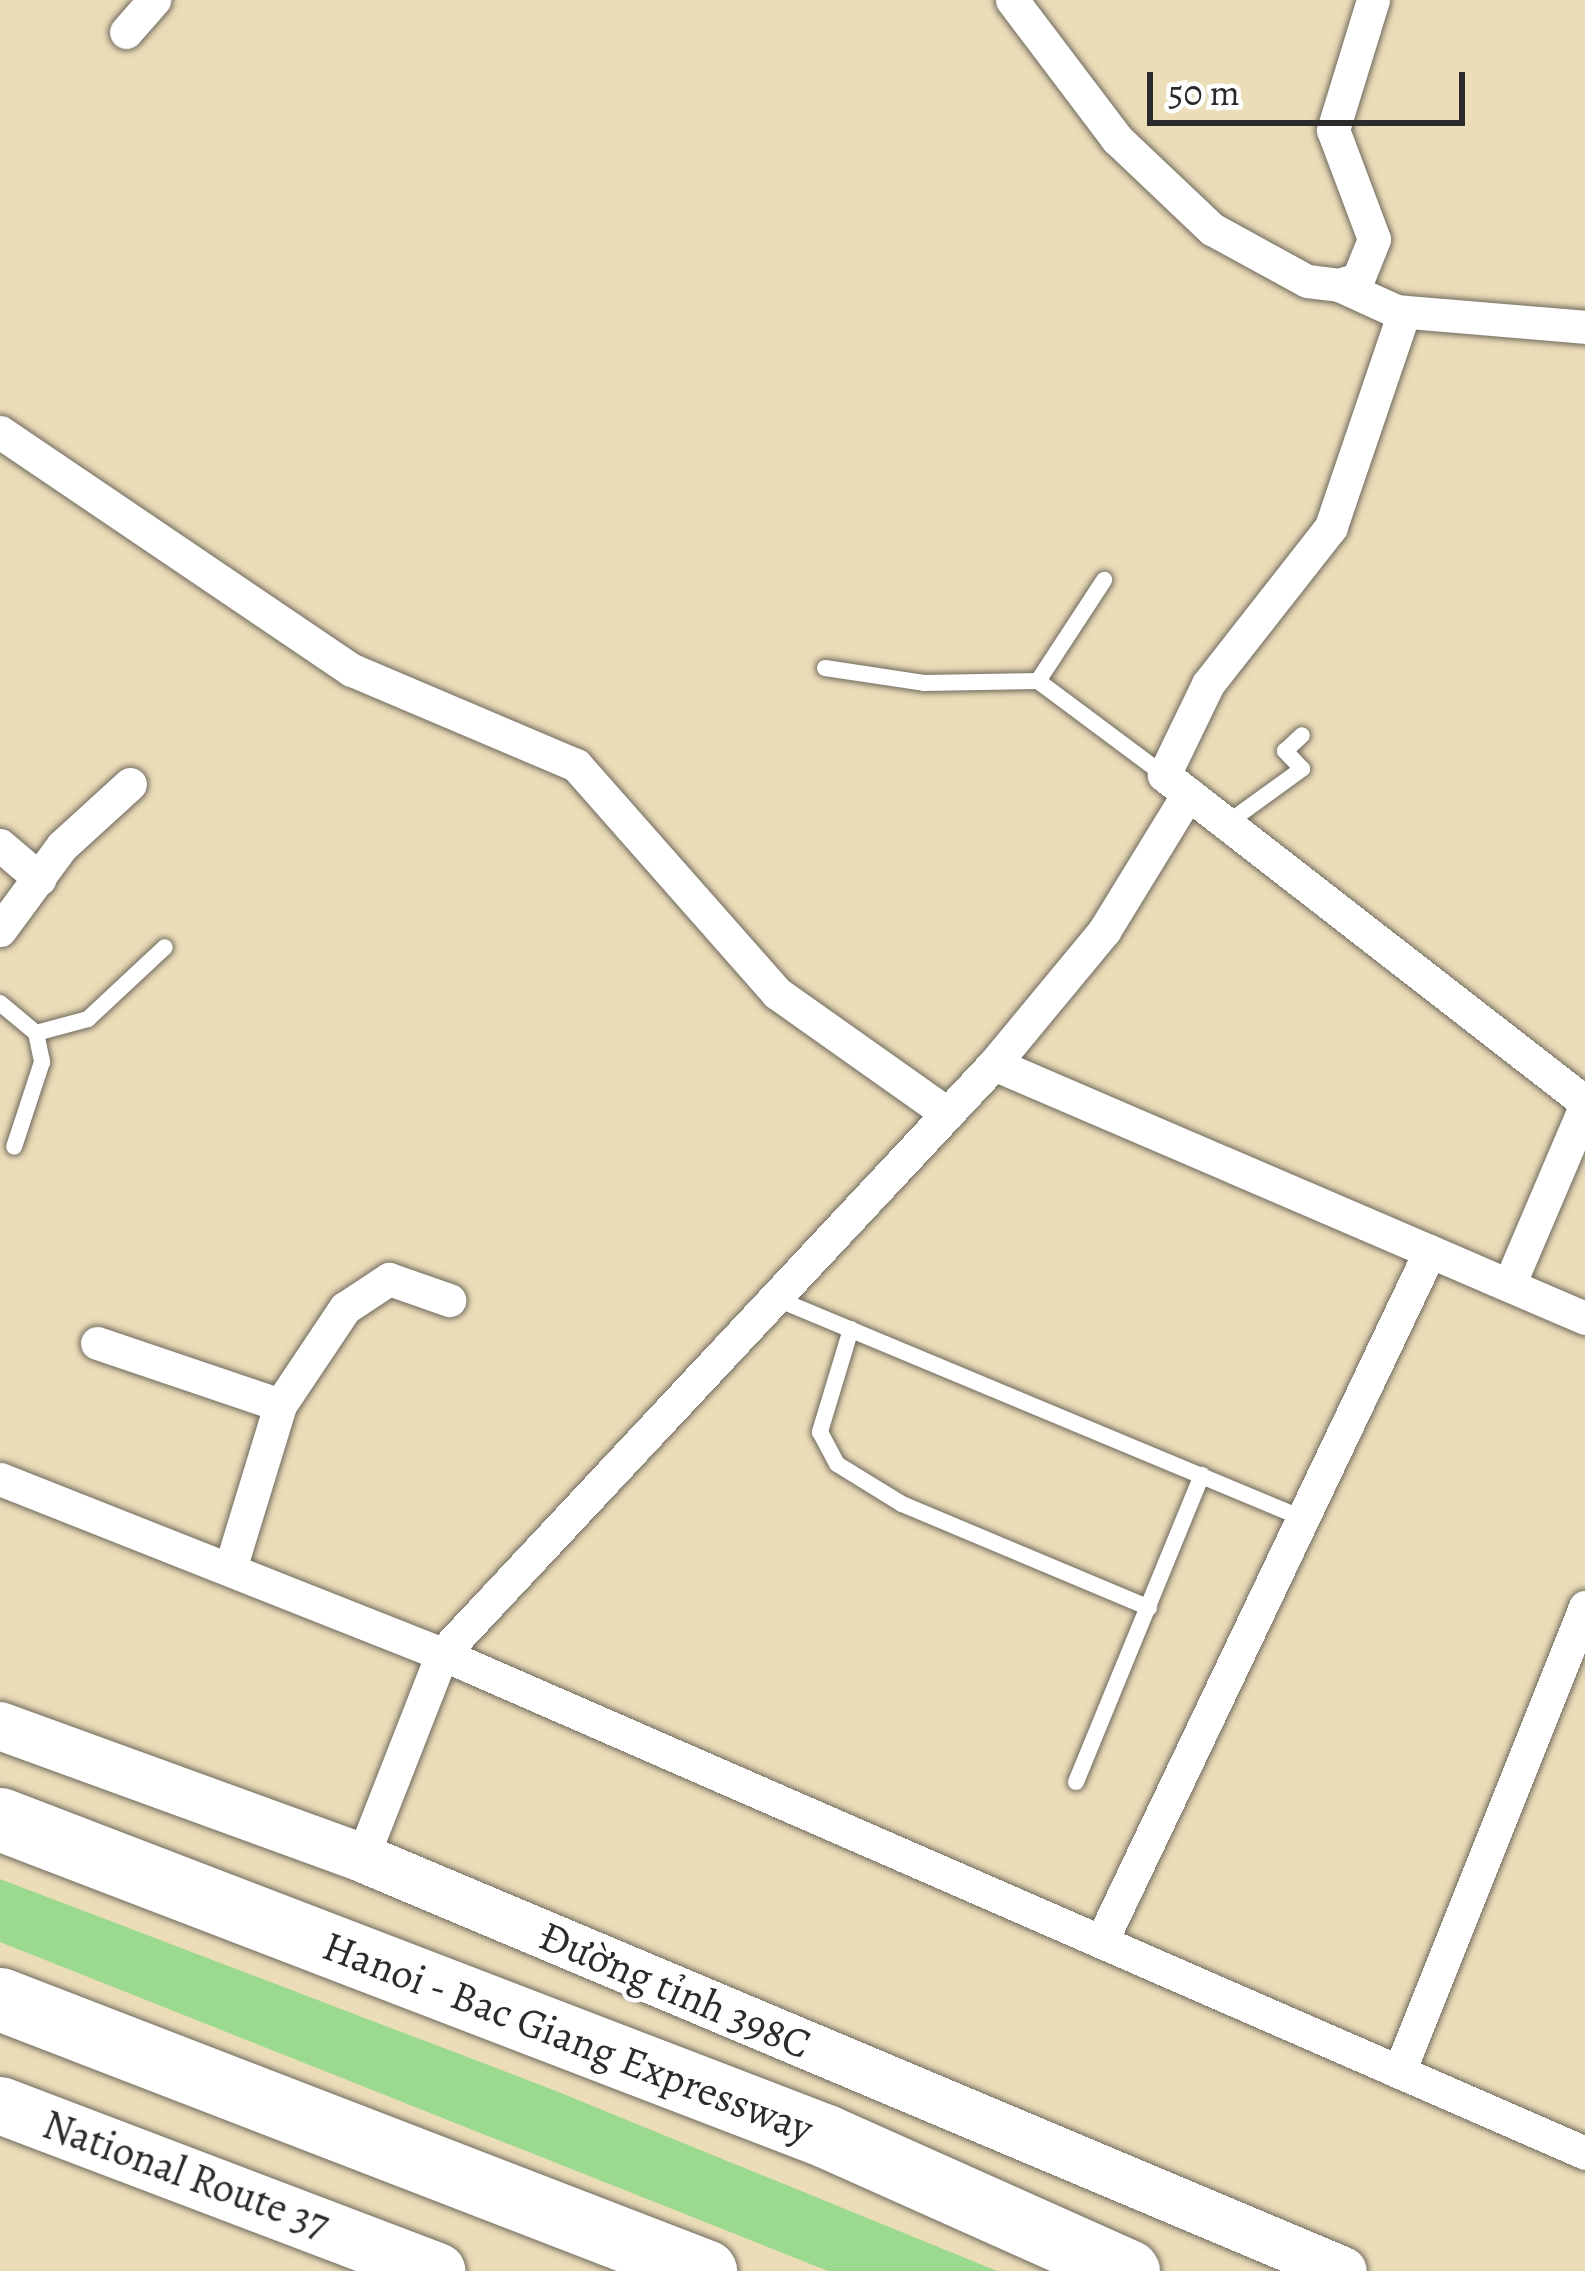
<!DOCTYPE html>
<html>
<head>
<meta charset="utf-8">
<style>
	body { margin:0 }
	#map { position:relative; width:1585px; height:2271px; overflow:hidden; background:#ecddb9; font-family:Alegreya,serif }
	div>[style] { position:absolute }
	.green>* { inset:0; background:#9bd98e }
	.roads { filter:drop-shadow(0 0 3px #6f695d) drop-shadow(0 0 3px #6f695d) }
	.service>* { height:16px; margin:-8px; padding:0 8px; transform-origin:8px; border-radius:8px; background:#fff }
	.minor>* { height:33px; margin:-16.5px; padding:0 16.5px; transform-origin:16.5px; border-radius:16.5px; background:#fff }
	.secondary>* { height:48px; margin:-24px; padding:0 24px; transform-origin:24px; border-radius:24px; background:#fff }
	.trunk>* { height:57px; margin:-28.5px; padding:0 28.5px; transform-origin:28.5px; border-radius:28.5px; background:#fff }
	.motorway>* { height:63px; margin:-31.5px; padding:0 31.5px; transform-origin:31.5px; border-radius:31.5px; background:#fff }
	span { translate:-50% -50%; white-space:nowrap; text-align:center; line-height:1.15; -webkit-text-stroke:9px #fff; paint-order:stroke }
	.street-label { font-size:42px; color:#2b2b2b }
	.scale { position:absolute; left:1147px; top:72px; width:318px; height:54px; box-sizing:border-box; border:6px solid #2b2b2b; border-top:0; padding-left:15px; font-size:36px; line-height:42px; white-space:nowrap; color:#2b2b2b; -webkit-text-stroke:9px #fff; paint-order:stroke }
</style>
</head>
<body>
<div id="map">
	<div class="green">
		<div style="clip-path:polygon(0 1879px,551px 2089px,997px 2271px,828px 2271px,0 1942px)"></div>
	</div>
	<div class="roads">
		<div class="service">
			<div style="left:825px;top:668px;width:100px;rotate:8.6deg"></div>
			<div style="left:924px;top:683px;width:114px;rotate:-1deg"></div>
			<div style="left:1038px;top:681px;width:157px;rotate:36.7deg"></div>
			<div style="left:1038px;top:681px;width:121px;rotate:-56.8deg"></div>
			<div style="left:1226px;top:824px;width:94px;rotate:-35.9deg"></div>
			<div style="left:1302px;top:769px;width:25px;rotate:-133deg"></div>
			<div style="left:1285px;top:751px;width:23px;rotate:-43deg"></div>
			<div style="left:0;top:1003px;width:47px;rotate:39.8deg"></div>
			<div style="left:36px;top:1033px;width:30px;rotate:78deg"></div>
			<div style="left:42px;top:1062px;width:89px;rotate:108.2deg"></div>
			<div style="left:36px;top:1033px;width:54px;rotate:-15.1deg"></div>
			<div style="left:88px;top:1019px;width:105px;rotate:-43.1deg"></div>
			<div style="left:775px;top:1298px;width:571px;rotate:22.66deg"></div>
			<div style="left:851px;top:1329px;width:108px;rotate:106.8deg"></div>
			<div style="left:820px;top:1432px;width:36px;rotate:62deg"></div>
			<div style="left:837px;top:1464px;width:76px;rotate:31.6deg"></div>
			<div style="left:902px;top:1504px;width:268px;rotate:22.8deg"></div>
			<div style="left:1076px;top:1782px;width:332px;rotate:-67.7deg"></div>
		</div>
		<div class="minor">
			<div style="left:1012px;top:0;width:174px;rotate:52.9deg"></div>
			<div style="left:1117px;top:139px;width:131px;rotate:43.5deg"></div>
			<div style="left:1212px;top:229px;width:108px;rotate:28.7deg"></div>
			<div style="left:1307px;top:281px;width:32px;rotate:7deg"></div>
			<div style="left:1339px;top:285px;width:20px;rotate:-18deg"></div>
			<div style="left:1358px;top:279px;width:43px;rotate:-68.2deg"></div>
			<div style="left:1374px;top:239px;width:116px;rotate:-110.6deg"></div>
			<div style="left:1333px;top:130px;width:136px;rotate:-72.9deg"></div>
			<div style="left:126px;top:32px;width:43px;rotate:-48.8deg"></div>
			<div style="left:1339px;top:285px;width:63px;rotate:24.5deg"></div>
			<div style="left:1396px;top:311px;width:190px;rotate:4.8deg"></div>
			<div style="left:1404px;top:312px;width:227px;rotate:108.8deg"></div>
			<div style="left:1331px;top:527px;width:199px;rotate:128.1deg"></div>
			<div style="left:1208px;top:684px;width:101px;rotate:115.8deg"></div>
			<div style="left:1164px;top:775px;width:533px;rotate:37.84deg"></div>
			<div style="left:0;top:432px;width:425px;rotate:34.1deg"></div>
			<div style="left:352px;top:670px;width:243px;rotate:23deg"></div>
			<div style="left:576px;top:765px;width:304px;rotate:48.6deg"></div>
			<div style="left:777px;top:993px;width:209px;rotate:35.3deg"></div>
			<div style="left:0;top:845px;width:52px;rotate:40.4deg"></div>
			<div style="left:0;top:930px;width:104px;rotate:-53.6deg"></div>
			<div style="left:62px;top:846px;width:92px;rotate:-42.4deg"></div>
			<div style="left:994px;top:1064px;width:643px;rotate:23.26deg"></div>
			<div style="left:1509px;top:1285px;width:194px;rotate:-66.9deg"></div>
			<div style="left:97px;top:1343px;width:193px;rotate:18.7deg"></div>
			<div style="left:0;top:1479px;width:475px;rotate:21.6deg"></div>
			<div style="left:442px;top:1654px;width:1247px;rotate:23.58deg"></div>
			<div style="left:230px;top:1569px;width:171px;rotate:-73deg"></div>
			<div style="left:280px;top:1405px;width:117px;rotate:-56.2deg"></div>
			<div style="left:345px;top:1308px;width:53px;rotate:-33.4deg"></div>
			<div style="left:389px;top:1279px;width:64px;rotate:19.3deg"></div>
			<div style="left:362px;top:1858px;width:219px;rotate:-68.6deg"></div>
			<div style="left:442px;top:1654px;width:808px;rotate:-46.91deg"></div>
			<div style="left:994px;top:1064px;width:173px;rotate:-50.4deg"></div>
			<div style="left:1104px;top:931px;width:161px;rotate:-58.5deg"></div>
			<div style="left:1101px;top:1942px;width:765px;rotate:-64.54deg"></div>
			<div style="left:1399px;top:2072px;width:501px;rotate:-68.2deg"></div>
		</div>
		<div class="secondary">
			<div style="left:0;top:1726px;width:385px;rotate:20deg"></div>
			<div style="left:362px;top:1858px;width:1064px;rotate:22.83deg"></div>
		</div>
		<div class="trunk">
			<div style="left:0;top:2105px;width:467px;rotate:20.8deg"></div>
		</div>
		<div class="motorway">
			<div style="left:0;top:1819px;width:885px;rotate:21deg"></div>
			<div style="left:826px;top:2136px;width:331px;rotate:24.1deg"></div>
			<div style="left:0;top:1999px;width:756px;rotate:21.1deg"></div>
		</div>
	</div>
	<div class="street-label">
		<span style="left:675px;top:1990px;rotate:23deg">Đường tỉnh 398C</span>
		<span style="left:568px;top:2037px;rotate:21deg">Hanoi - Bac Giang Expressway</span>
		<span style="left:186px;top:2174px;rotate:20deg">National Route 37</span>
	</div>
	<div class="scale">50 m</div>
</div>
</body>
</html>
